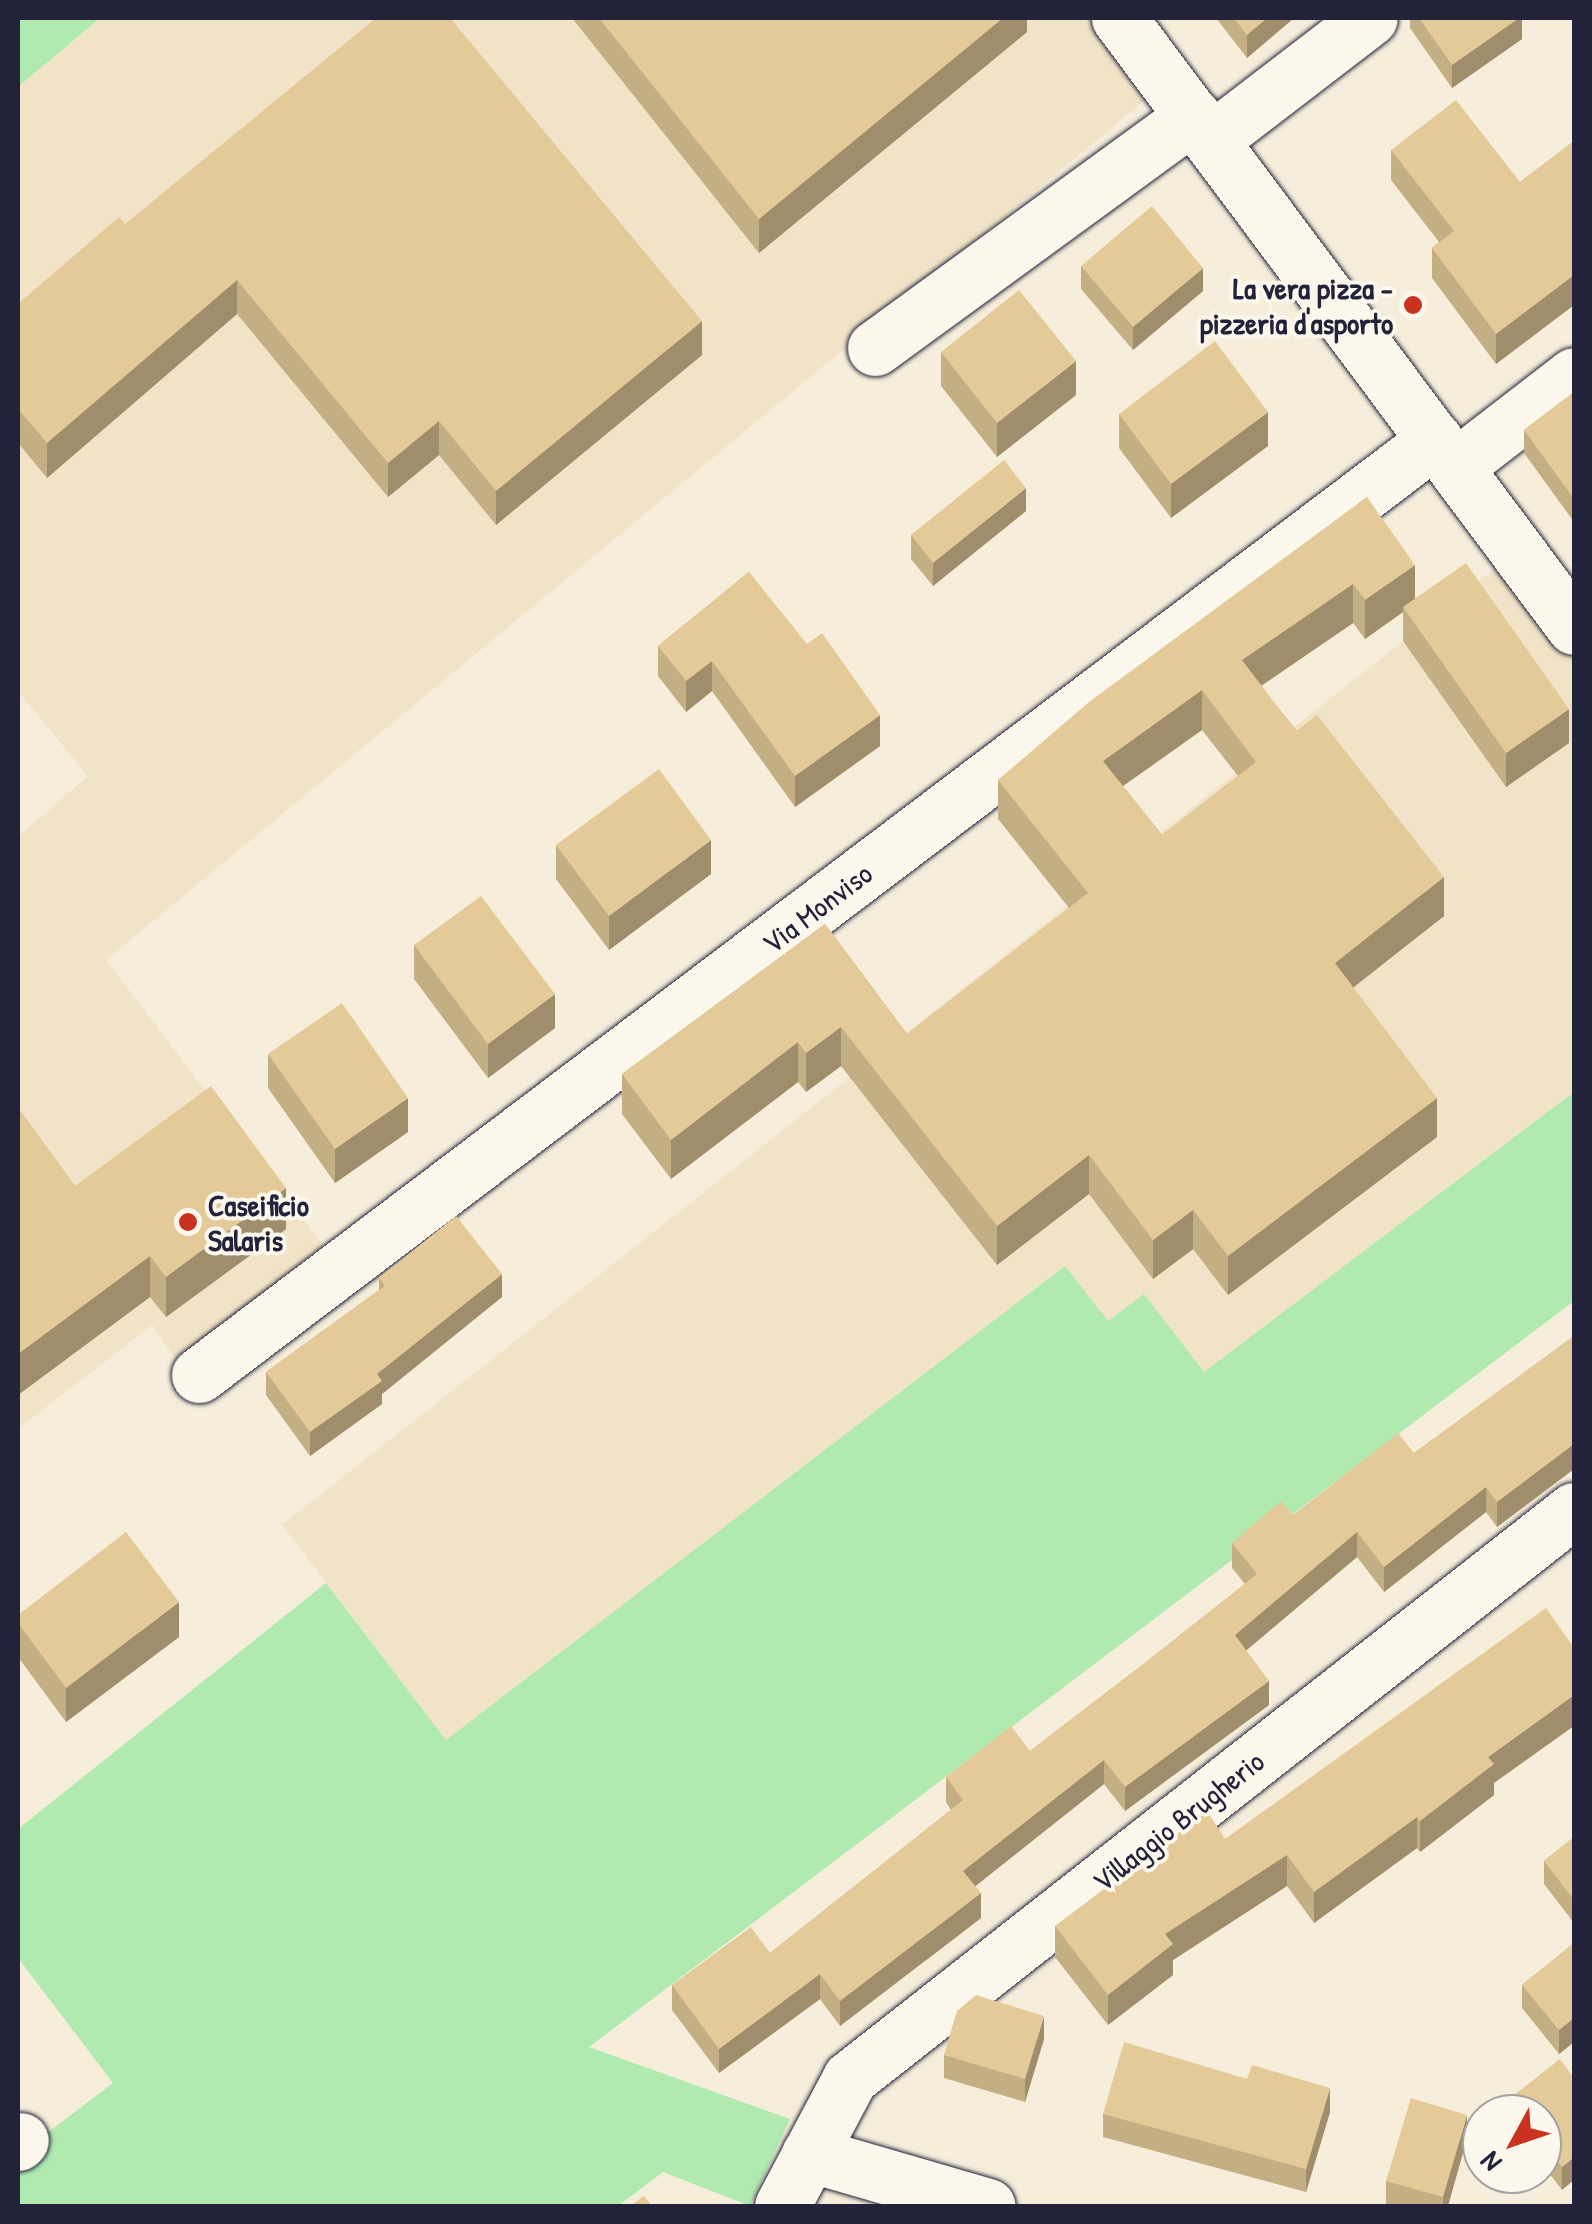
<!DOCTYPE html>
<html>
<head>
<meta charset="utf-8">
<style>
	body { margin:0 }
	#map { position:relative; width:1592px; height:2224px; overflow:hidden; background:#f6eedb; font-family:"Patrick Hand",sans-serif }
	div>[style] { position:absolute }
	.built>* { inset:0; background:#f1e3c7 }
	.green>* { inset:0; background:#b0eaaf }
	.roads { filter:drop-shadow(0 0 2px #22223b) drop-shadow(0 0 2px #22223b) }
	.minor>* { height:55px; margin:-27.5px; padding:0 27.5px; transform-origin:27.5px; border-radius:27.5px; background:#fbf7ec }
	.major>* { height:55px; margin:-27.5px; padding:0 27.5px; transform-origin:27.5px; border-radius:27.5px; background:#fbf7ec }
	.wall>* { inset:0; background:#c4ae84 }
	.shaded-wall>* { inset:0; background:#a08d6b }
	.building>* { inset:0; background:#e4ca99 }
	.dots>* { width:28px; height:28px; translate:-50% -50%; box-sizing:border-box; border:5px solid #fbf7ec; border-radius:50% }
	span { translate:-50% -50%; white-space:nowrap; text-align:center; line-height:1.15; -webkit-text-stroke:8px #fbf7ec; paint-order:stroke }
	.poi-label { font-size:30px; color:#22223b; font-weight:700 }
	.right { translate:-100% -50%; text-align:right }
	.left { translate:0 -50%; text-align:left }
	.street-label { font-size:30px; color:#22223b }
	.frame { position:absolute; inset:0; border:20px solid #22223b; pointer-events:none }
	.north { position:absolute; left:1462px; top:2094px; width:100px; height:100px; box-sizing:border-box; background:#fbf7ec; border:2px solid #a4a2a5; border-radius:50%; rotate:230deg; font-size:28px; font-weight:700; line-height:40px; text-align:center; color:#22223b }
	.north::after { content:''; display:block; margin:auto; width:35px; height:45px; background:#c8321e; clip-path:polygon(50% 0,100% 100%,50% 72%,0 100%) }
</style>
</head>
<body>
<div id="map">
	<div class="built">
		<div style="clip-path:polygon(100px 18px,1100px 18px,1157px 90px,106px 960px,326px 1249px,176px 1359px,152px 1325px,18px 1429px,18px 837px,88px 776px,18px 691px,18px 87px)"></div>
		<div style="clip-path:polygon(1506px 560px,1574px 653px,1574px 1092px,1204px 1372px,1144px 1295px,1108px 1322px,1065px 1266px,446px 1740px,282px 1525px)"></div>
	</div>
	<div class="green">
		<div style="clip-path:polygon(18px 18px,100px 18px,18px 87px)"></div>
		<div style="clip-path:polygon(1574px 1092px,1574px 1301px,589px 2047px,790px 2119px,750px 2206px,663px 2172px,618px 2206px,18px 2206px,18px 2155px,113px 2083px,18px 1958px,18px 1829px,326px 1583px,446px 1740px,1065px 1266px,1108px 1321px,1144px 1294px,1204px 1372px)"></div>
	</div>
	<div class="roads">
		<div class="minor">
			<div style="left:1211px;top:140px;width:200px;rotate:-37.5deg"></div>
			<div style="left:875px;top:348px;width:394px;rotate:-36.1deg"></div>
			<div style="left:1455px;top:467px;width:150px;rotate:-37.7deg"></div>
			<div style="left:199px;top:1375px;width:1550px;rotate:-37.11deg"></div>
			<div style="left:18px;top:2143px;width:4px;rotate:-45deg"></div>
			<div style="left:809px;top:2154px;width:186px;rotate:16.2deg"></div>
			<div style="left:782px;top:2206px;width:145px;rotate:-62deg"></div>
			<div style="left:850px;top:2078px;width:920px;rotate:-38.12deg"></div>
		</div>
		<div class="major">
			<div style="left:1119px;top:18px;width:760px;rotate:53.24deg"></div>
		</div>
	</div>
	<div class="wall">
		<div style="clip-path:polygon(572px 18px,1027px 18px,1027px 32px,759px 253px)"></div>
		<div style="clip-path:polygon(1216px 18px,1294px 18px,1247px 58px)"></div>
		<div style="clip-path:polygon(1410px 18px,1522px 18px,1522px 39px,1452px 88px,1410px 28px)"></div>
		<div style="clip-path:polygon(1574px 141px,1574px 305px,1496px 364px,1432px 278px,1432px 248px,1439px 242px,1391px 180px,1391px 150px,1520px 182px)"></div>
		<div style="clip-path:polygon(125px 224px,702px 355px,496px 525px,439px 455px,388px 497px,237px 314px,47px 478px,18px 443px,18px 304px)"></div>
		<div style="clip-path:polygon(1081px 266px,1203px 291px,1133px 350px,1081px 289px)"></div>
		<div style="clip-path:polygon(941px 352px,1076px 395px,997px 457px,941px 386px)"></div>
		<div style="clip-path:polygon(1574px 392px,1574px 522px,1524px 453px,1524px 430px)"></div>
		<div style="clip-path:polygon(1119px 414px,1268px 446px,1171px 518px,1119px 448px)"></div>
		<div style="clip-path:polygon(evenodd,1367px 497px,1415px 599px,1569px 743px,1506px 787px,1403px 641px,1403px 612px,1365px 639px,1353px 623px,1261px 686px,1444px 916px,1353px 987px,1437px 1137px,1228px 1295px,1193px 1249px,1153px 1279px,1089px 1194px,997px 1265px,841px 1066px,806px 1092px,798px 1082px,671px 1179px,622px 1114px,622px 1074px,825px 924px,907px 1034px,1069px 908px,998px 819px,998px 780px,1367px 497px,1202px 730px,1238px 776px,1162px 835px,1123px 786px,1202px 730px)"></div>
		<div style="clip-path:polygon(1026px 511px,933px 586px,911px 559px,911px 535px)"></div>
		<div style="clip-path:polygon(749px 572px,880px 746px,795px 807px,712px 691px,686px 712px,658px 676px,658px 646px)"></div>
		<div style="clip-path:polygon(556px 845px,711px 874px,609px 950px,556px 879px)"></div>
		<div style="clip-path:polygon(414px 945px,555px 1028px,488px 1078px,414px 979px)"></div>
		<div style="clip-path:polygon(268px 1054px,408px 1132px,335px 1183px,268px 1088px)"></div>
		<div style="clip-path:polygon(18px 1108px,75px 1186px,286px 1229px,166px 1317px,150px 1297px,18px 1395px)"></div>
		<div style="clip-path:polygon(379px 1278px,502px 1297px,382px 1394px,382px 1404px,310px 1456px,266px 1395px,266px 1372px,379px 1290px)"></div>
		<div style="clip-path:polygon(1574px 1336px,1574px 1469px,1497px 1527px,1486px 1512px,1384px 1592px,1357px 1557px,1246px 1650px,1269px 1705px,1125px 1811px,1104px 1784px,975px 1886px,981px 1918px,840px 2026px,820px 1999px,719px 2073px,672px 2010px,672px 1985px,770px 1953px,951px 1810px,946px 1802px,946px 1777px,1030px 1751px,1146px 1662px,1245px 1584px,1232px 1568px,1232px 1543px,1293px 1515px,1414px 1453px)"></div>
		<div style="clip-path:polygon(18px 1615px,179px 1637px,66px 1722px,18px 1657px)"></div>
		<div style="clip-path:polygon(1494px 1783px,1494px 1795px,1420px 1852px,1417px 1848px,1314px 1923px,1287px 1886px,1173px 1960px,1173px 1975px,1108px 2025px,1055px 1957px,1055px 1926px,1225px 1839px)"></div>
		<div style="clip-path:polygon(1574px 1837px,1574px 1923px,1544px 1884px,1544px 1861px)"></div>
		<div style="clip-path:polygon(1574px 1943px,1574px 2042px,1559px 2054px,1522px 2008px,1522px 1985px)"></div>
		<div style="clip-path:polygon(1044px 2039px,1025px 2102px,944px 2078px,944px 2055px)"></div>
		<div style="clip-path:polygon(1574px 2078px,1562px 2190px,1542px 2164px,1542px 2114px,1509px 2114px,1509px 2099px)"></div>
		<div style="clip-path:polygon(1330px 2112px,1306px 2192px,1103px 2137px,1103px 2114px)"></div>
		<div style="clip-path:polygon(1467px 2138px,1448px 2206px,1395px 2206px,1386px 2204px,1386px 2181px)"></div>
	</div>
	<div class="shaded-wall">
		<div style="clip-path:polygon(1003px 18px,1027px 18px,1027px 32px,759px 253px,759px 219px)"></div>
		<div style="clip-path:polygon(1267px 18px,1294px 18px,1247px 58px,1247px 35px)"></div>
		<div style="clip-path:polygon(1519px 18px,1522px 18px,1522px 39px,1452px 88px,1452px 65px)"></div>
		<div style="clip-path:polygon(1203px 268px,1203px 291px,1133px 350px,1133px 327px)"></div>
		<div style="clip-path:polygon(1574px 275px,1574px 305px,1496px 364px,1496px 334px)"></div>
		<div style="clip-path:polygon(237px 280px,237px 314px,47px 478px,47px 443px)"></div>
		<div style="clip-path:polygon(702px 321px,702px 355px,496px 525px,496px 491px)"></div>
		<div style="clip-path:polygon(1076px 361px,1076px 395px,997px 457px,997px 423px)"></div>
		<div style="clip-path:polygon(1268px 412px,1268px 446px,1171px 518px,1171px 484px)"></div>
		<div style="clip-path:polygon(439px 421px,439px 455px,388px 497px,388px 463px)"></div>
		<div style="clip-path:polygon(1026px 488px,1026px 511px,933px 586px,933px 563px)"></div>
		<div style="clip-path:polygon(1415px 565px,1415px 605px,1403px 607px,1403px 612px,1365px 639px,1365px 600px)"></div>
		<div style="clip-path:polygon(1353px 584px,1353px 623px,1242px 699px,1242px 660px)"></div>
		<div style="clip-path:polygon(712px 661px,712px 691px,686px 712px,686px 681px)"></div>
		<div style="clip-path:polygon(1202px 690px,1202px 730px,1103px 800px,1103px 761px)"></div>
		<div style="clip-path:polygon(1569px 709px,1569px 743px,1506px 787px,1506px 753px)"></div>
		<div style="clip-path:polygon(880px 715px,880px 746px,795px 807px,795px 776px)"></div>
		<div style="clip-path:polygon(711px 840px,711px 874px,609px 950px,609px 916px)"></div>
		<div style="clip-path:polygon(1444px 877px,1444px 916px,1335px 1002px,1335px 963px)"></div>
		<div style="clip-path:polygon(555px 994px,555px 1028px,488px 1078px,488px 1044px)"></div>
		<div style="clip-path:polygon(841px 1027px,841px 1066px,806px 1092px,806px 1053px)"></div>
		<div style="clip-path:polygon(798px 1042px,798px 1082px,671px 1179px,671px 1140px)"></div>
		<div style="clip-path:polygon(408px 1098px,408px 1132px,335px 1183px,335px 1149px)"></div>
		<div style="clip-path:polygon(1437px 1098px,1437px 1137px,1228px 1295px,1228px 1256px)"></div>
		<div style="clip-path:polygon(1089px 1155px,1089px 1194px,997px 1265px,997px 1226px)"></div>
		<div style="clip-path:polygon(286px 1188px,286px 1229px,166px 1317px,166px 1277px)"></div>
		<div style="clip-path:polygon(1193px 1210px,1193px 1249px,1153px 1279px,1153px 1240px)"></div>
		<div style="clip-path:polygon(150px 1256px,150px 1297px,18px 1395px,18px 1354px)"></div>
		<div style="clip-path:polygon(502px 1274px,502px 1297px,382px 1394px,382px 1404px,310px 1456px,310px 1432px,377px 1374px)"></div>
		<div style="clip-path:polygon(1574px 1444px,1574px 1469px,1497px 1527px,1497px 1502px)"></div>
		<div style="clip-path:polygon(1486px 1487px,1486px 1512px,1384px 1592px,1384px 1567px)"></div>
		<div style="clip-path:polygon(1357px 1532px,1357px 1557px,1235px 1660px,1235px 1635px)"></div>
		<div style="clip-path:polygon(179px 1602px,179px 1637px,66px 1722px,66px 1688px)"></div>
		<div style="clip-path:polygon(1269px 1681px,1269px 1705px,1125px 1811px,1125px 1787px)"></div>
		<div style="clip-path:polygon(1574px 1695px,1574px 1726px,1494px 1783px,1494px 1795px,1420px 1852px,1420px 1821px,1488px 1757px)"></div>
		<div style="clip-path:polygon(1104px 1760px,1104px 1784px,963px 1896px,963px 1871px)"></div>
		<div style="clip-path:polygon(1417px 1817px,1417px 1848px,1314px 1923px,1314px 1892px)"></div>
		<div style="clip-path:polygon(1287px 1855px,1287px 1886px,1173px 1960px,1173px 1975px,1108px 2025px,1108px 1995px,1165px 1934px)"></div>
		<div style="clip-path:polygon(981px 1893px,981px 1918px,840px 2026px,840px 2001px)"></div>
		<div style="clip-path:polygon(820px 1974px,820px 1999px,719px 2073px,719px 2049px)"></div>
		<div style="clip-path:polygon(1044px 2016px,1044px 2039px,1025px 2102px,1025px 2079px)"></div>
		<div style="clip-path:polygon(1574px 2018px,1574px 2042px,1559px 2054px,1559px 2030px)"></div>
		<div style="clip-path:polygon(1330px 2088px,1330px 2112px,1306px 2192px,1306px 2169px)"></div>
		<div style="clip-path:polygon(1467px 2115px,1467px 2138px,1448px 2206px,1443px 2206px,1443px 2197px)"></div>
		<div style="clip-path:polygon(1574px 2157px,1574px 2180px,1562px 2190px,1562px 2167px)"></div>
	</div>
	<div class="building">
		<div style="clip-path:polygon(376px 18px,450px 18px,702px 321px,496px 491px,439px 421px,388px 463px,237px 280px,47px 443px,18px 409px,18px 304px,119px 217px,125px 224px)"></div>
		<div style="clip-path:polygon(599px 18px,1003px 18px,759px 219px)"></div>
		<div style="clip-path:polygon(1234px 18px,1267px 18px,1247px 35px)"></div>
		<div style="clip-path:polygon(1419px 18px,1519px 18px,1452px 65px)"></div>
		<div style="clip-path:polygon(1456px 100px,1520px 182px,1574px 141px,1574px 275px,1496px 334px,1432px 248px,1454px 231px,1391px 150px)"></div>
		<div style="clip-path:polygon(1152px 206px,1203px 268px,1133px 327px,1081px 266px)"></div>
		<div style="clip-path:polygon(1019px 290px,1076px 361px,997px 423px,941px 352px)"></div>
		<div style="clip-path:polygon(1215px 341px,1268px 412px,1171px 484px,1119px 414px)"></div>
		<div style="clip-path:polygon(1574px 392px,1574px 499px,1524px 430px)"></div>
		<div style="clip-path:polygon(1004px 460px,1026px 488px,933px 563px,911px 535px)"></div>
		<div style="clip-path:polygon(evenodd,1367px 497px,1415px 565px,1365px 600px,1353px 584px,1242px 660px,1296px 731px,1317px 715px,1444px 877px,1335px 963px,1437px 1098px,1228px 1256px,1193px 1210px,1153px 1240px,1089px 1155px,997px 1226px,841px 1027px,806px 1053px,798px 1042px,671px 1140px,622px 1074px,825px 924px,907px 1034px,1088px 893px,998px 780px,1089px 702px,1367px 497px,1202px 690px,1256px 762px,1162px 835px,1103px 761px,1202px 690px)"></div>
		<div style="clip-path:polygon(1466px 563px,1569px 709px,1506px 753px,1403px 607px)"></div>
		<div style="clip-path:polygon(749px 572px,807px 644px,822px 633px,880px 715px,795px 776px,712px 661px,686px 681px,658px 646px)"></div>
		<div style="clip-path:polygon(659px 769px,711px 840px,609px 916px,556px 845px)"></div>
		<div style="clip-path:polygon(481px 896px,555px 994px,488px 1044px,414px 945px)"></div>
		<div style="clip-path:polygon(342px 1003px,408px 1098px,335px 1149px,268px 1054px)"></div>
		<div style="clip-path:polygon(211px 1086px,286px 1188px,166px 1277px,150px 1256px,18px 1354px,18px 1108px,75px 1186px)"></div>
		<div style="clip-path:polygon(456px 1216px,502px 1274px,377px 1374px,382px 1381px,310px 1432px,266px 1372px,385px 1286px,379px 1278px)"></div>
		<div style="clip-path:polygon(1574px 1336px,1574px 1444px,1497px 1502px,1486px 1487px,1384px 1567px,1357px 1532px,1235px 1635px,1269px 1681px,1125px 1787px,1104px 1760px,963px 1871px,981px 1893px,840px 2001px,820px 1974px,719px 2049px,672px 1985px,751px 1927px,770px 1953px,963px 1800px,946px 1777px,1011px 1726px,1030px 1751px,1146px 1662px,1257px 1574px,1232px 1543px,1281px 1501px,1293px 1515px,1398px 1433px,1414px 1453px)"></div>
		<div style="clip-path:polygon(126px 1532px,179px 1602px,66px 1688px,18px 1623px,18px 1615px)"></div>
		<div style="clip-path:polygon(1546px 1608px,1574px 1648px,1574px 1695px,1488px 1757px,1494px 1764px,1420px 1821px,1417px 1817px,1314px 1892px,1287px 1855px,1165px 1934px,1173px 1944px,1108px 1995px,1055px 1926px,1207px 1811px,1225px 1839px)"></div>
		<div style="clip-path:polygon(1574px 1837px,1574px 1900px,1544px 1861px)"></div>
		<div style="clip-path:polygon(1574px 1943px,1574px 2018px,1559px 2030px,1522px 1985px)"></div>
		<div style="clip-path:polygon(976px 1995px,1044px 2016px,1025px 2079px,944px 2055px,957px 2011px)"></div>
		<div style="clip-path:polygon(1124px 2042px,1247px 2079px,1252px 2065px,1330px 2088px,1306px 2169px,1103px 2114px)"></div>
		<div style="clip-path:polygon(1560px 2059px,1574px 2078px,1574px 2157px,1562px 2167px,1542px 2141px,1542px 2114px,1521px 2114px,1509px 2099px)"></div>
		<div style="clip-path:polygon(1411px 2098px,1467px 2115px,1443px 2197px,1386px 2181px)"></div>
		<div style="clip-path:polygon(644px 2196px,652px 2206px,630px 2206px)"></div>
	</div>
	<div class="dots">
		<div style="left:1413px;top:305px;background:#c8321e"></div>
		<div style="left:188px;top:1222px;background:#c8321e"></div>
	</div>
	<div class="poi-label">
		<span class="right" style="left:1393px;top:305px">La vera pizza -<br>pizzeria d'asporto</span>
		<span class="left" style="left:208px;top:1222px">Caseificio<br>Salaris</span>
	</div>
	<div class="street-label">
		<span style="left:817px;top:908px;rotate:-37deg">Via Monviso</span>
		<span style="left:1178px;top:1821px;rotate:-38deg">Villaggio Brugherio</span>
	</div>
	<div class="frame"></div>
	<div class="north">N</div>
</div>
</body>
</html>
